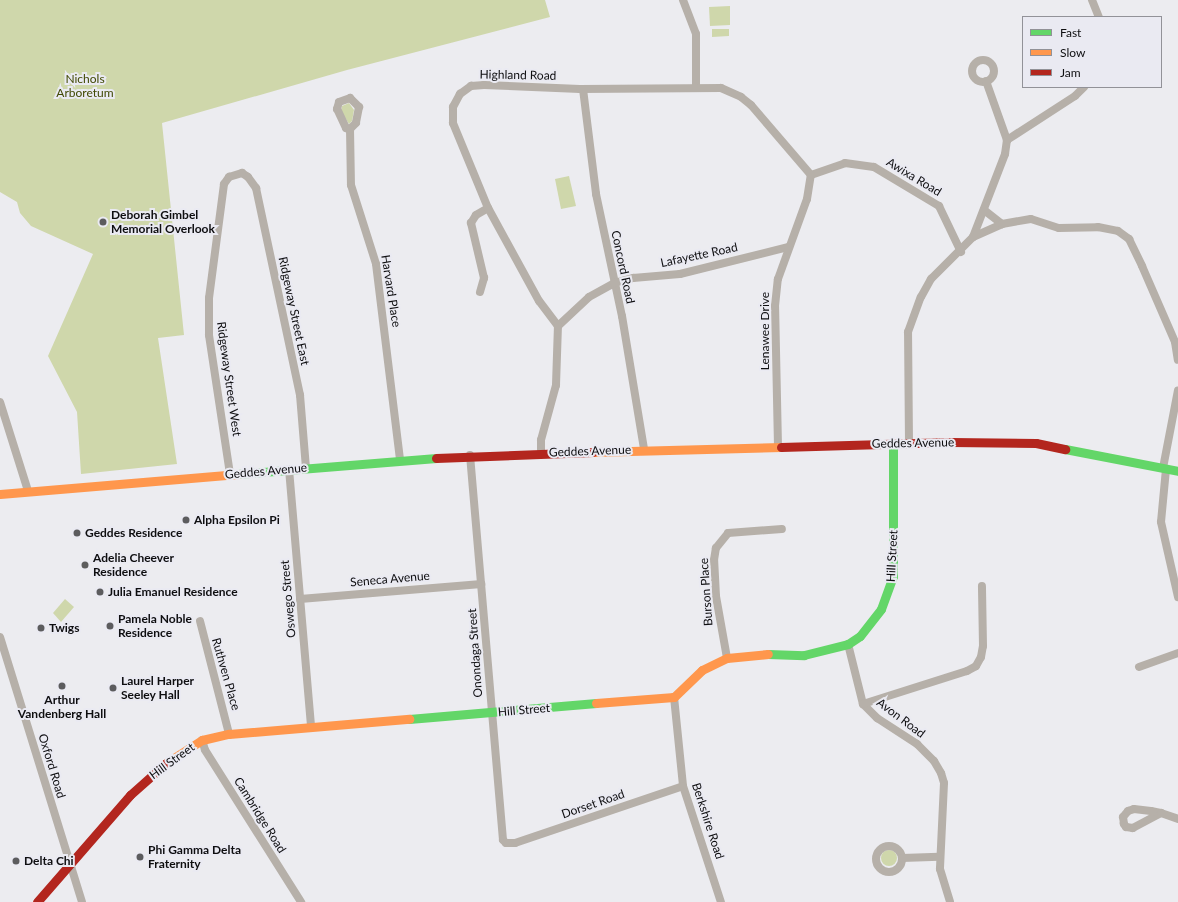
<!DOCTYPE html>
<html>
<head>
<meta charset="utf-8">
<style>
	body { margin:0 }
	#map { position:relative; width:1178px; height:902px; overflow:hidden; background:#ececf0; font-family:Lato,sans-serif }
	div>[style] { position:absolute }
	.green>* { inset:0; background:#cfd7ab }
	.round { border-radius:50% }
	.street>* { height:8px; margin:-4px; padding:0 4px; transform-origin:4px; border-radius:4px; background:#b6b0a9 }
	.street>.ring { margin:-4px; padding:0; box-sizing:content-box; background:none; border:8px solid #b6b0a9; border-radius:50% }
	.fast>* { height:9px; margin:-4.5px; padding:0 4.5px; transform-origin:4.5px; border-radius:4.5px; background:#63d668 }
	.slow>* { height:9px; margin:-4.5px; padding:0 4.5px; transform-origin:4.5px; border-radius:4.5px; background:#ff974d }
	.jam>* { height:9px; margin:-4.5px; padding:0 4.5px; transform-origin:4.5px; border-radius:4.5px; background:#b3261e }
	.dots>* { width:11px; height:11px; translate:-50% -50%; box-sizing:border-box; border:2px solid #eaeaf2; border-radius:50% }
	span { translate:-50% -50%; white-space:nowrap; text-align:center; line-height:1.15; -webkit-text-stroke:4px #eaeaf2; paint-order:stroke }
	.street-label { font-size:12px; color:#0e0e10 }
	.park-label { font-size:12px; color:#404903 }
	.poi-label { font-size:12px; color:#0e0e10; font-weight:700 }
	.left { translate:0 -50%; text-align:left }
	.legend { position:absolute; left:1022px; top:16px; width:140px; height:72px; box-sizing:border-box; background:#eaeaf2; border:1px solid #929298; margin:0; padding:5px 7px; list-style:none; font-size:12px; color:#0e0e10 }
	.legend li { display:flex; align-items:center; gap:8px; height:20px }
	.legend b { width:20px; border:1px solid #929298 }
</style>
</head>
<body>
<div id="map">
	<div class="green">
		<div style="clip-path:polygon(0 0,545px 0,550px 17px,347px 70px,162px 123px,184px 335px,158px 338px,177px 464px,81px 474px,77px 412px,48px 356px,93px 254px,31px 226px,20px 213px,17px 202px,0 192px)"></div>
		<div style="clip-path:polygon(730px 6px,730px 25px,710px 26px,709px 7px)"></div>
		<div style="clip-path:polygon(712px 29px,729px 29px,729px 36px,712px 37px)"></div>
		<div style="clip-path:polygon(349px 103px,354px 110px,352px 121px,349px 124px,341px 111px,342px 106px)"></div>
		<div style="clip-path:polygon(569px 176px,576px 206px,561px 209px,555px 179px)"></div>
		<div style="clip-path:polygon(65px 599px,74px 607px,61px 622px,53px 613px)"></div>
		<div class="round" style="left:881px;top:850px;width:16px;height:16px"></div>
	</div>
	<div class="street">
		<div style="left:683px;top:0;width:36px;rotate:69deg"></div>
		<div style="left:696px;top:34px;width:54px;rotate:90deg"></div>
		<div style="left:1092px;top:0;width:18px;rotate:68deg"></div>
		<div class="ring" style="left:972px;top:60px;width:14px;height:14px"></div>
		<div style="left:986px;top:81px;width:63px;rotate:70.4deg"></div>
		<div style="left:583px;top:89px;width:106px;rotate:82.9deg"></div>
		<div style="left:596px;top:194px;width:125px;rotate:78deg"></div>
		<div style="left:622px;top:316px;width:135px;rotate:80.6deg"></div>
		<div style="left:350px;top:98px;width:13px;rotate:45deg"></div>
		<div style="left:359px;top:107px;width:16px;rotate:101deg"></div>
		<div style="left:356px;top:123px;width:8px;rotate:135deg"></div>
		<div style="left:350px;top:129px;width:4px;rotate:-166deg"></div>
		<div style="left:346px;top:128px;width:21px;rotate:-115deg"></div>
		<div style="left:337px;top:109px;width:7px;rotate:-74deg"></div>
		<div style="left:339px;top:102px;width:12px;rotate:-20deg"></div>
		<div style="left:350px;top:129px;width:56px;rotate:89deg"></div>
		<div style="left:351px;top:185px;width:83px;rotate:72.4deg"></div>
		<div style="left:376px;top:264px;width:197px;rotate:83deg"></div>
		<div style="left:811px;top:175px;width:36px;rotate:-19deg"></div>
		<div style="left:845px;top:163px;width:29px;rotate:8deg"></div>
		<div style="left:874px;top:167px;width:76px;rotate:31deg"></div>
		<div style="left:939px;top:206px;width:51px;rotate:64.4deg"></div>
		<div style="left:984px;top:210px;width:23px;rotate:38deg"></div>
		<div style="left:973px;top:237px;width:32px;rotate:-24deg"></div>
		<div style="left:1002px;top:224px;width:29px;rotate:-10deg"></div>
		<div style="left:1031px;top:219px;width:29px;rotate:18deg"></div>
		<div style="left:1059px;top:228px;width:39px;rotate:-1deg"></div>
		<div style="left:1098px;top:227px;width:20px;rotate:11deg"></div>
		<div style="left:1118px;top:231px;width:14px;rotate:36deg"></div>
		<div style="left:1129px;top:239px;width:30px;rotate:64deg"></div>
		<div style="left:1142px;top:266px;width:83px;rotate:66.5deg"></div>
		<div style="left:1175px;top:342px;width:18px;rotate:81deg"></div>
		<div style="left:480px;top:292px;width:15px;rotate:-74deg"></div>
		<div style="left:484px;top:278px;width:57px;rotate:-103.3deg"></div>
		<div style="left:471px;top:223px;width:9px;rotate:-58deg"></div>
		<div style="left:476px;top:215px;width:14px;rotate:-30deg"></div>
		<div style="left:558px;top:326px;width:42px;rotate:-43.1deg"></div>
		<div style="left:589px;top:297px;width:29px;rotate:-29deg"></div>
		<div style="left:614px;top:283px;width:20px;rotate:-15deg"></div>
		<div style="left:633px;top:278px;width:47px;rotate:-4.9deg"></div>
		<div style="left:680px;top:274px;width:111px;rotate:-14deg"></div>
		<div style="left:0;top:402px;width:93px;rotate:72.5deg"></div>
		<div style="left:909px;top:443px;width:111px;rotate:-90.5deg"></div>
		<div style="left:908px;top:332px;width:37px;rotate:-70deg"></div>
		<div style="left:921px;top:297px;width:21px;rotate:-61deg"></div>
		<div style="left:931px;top:279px;width:59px;rotate:-45deg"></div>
		<div style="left:973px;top:237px;width:89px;rotate:-68.9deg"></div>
		<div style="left:1005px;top:154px;width:14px;rotate:-82deg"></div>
		<div style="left:1007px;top:140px;width:81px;rotate:-32.9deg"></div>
		<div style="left:1075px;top:96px;width:13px;rotate:-45deg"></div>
		<div style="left:778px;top:446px;width:140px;rotate:-91.2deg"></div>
		<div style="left:775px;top:306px;width:27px;rotate:-84deg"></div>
		<div style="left:778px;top:279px;width:85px;rotate:-70.1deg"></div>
		<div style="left:807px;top:199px;width:24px;rotate:-81deg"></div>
		<div style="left:541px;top:452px;width:12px;rotate:-90deg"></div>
		<div style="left:541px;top:440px;width:57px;rotate:-74.7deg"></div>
		<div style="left:556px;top:385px;width:59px;rotate:-88.1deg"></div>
		<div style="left:558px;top:326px;width:31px;rotate:-127deg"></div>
		<div style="left:539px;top:301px;width:106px;rotate:-118.7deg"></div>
		<div style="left:488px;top:208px;width:92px;rotate:-112.4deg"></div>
		<div style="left:453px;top:123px;width:16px;rotate:-90deg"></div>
		<div style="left:453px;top:107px;width:15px;rotate:-62deg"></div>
		<div style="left:460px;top:94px;width:14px;rotate:-36deg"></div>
		<div style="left:471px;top:86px;width:13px;rotate:-4deg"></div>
		<div style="left:484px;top:85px;width:96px;rotate:2.4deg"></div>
		<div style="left:580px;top:89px;width:141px;rotate:-0.4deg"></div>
		<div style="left:721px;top:88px;width:22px;rotate:24deg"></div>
		<div style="left:741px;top:97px;width:13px;rotate:39deg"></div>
		<div style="left:751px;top:105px;width:92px;rotate:49.4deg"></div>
		<div style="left:470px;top:455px;width:386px;rotate:85.1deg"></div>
		<div style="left:503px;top:840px;width:4px;rotate:45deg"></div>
		<div style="left:506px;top:843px;width:9px"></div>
		<div style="left:515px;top:843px;width:177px;rotate:-18.7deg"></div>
		<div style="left:1163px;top:468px;width:79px;rotate:-79.1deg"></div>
		<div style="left:289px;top:469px;width:259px;rotate:85.1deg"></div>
		<div style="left:1166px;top:469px;width:53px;rotate:95.4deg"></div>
		<div style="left:1161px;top:522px;width:77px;rotate:77.2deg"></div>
		<div style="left:230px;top:474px;width:141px;rotate:-98.6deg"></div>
		<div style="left:209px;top:335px;width:37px;rotate:-90deg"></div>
		<div style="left:209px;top:298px;width:115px;rotate:-82.5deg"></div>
		<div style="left:224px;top:184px;width:9px;rotate:-54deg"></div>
		<div style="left:229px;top:177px;width:14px;rotate:-17deg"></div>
		<div style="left:242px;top:173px;width:7px;rotate:34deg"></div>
		<div style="left:248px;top:177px;width:14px;rotate:54deg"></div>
		<div style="left:256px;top:188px;width:212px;rotate:78deg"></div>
		<div style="left:300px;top:395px;width:73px;rotate:85.3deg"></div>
		<div style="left:300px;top:599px;width:182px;rotate:-4.7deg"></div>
		<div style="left:200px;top:621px;width:117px;rotate:75.6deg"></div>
		<div style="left:0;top:637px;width:277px;rotate:72.8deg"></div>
		<div style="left:848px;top:644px;width:62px;rotate:76deg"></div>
		<div style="left:863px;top:704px;width:20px;rotate:45deg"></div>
		<div style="left:877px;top:718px;width:48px;rotate:33deg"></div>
		<div style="left:917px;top:744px;width:24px;rotate:45deg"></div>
		<div style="left:934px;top:761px;width:14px;rotate:60deg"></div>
		<div style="left:941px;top:773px;width:10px;rotate:73deg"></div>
		<div style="left:944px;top:783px;width:86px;rotate:92.7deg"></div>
		<div style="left:940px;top:869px;width:34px;rotate:73deg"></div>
		<div style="left:727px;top:658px;width:63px;rotate:-100.1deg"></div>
		<div style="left:716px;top:596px;width:36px;rotate:-93deg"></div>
		<div style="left:714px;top:560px;width:12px;rotate:-81deg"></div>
		<div style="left:716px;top:548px;width:19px;rotate:-51deg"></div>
		<div style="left:728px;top:533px;width:54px;rotate:-4.2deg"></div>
		<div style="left:1139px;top:667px;width:41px;rotate:-19.7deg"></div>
		<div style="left:674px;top:697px;width:89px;rotate:84.2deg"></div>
		<div style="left:683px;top:786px;width:122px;rotate:71.9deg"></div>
		<div style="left:863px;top:704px;width:109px;rotate:-17.6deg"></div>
		<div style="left:967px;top:671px;width:10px;rotate:-29deg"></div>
		<div style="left:976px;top:666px;width:10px;rotate:-61deg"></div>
		<div style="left:981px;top:657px;width:11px;rotate:-80deg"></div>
		<div style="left:983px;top:646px;width:60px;rotate:-91deg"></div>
		<div style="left:202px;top:740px;width:10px;rotate:73deg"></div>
		<div style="left:205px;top:750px;width:180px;rotate:57.7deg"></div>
		<div style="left:1161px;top:813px;width:32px;rotate:152deg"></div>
		<div style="left:1133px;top:828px;width:7px;rotate:-172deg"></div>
		<div style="left:1126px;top:827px;width:4px;rotate:-124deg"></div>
		<div style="left:1124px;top:824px;width:7px;rotate:-98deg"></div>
		<div style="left:1123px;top:817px;width:8px;rotate:-50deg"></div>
		<div style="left:1128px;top:811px;width:6px;rotate:-18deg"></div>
		<div style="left:1134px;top:809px;width:17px;rotate:7deg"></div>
		<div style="left:1151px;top:811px;width:10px;rotate:11deg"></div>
		<div style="left:1161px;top:813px;width:18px;rotate:19deg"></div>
		<div class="ring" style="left:876px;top:846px;width:18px;height:18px"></div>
		<div style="left:902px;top:858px;width:37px;rotate:-2deg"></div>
	</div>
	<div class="fast">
		<div style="left:1065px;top:449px;width:115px;rotate:11deg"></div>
		<div style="left:238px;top:474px;width:199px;rotate:-4.6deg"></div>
		<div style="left:768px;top:654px;width:36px;rotate:2deg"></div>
		<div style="left:804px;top:655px;width:45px;rotate:-14deg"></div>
		<div style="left:848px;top:644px;width:14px;rotate:-34deg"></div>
		<div style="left:860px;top:636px;width:34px;rotate:-52deg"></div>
		<div style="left:881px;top:609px;width:35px;rotate:-70deg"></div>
		<div style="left:893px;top:576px;width:132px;rotate:-90deg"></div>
		<div style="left:409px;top:719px;width:188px;rotate:-4.9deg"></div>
	</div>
	<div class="slow">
		<div style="left:593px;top:452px;width:188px;rotate:-1.5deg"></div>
		<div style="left:0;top:494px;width:239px;rotate:-4.8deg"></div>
		<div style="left:596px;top:703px;width:78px;rotate:-4.4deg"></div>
		<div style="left:674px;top:697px;width:39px;rotate:-44deg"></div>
		<div style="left:702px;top:670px;width:28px;rotate:-26deg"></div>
		<div style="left:727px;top:658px;width:41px;rotate:-5.6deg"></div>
		<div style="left:166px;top:763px;width:43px;rotate:-32.6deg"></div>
		<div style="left:202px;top:740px;width:28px;rotate:-13deg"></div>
		<div style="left:229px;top:734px;width:181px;rotate:-4.8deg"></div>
	</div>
	<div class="jam">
		<div style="left:781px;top:447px;width:170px;rotate:-1.7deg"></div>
		<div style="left:951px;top:442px;width:85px;rotate:0.7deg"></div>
		<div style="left:1036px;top:443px;width:30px;rotate:12deg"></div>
		<div style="left:436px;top:458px;width:157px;rotate:-2.2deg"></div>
		<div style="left:37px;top:902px;width:142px;rotate:-49deg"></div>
		<div style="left:130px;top:795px;width:48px;rotate:-41.6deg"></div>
	</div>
	<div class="dots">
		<div style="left:103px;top:222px;background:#5c5c5e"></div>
		<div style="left:186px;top:520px;background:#5c5c5e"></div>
		<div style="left:77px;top:533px;background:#5c5c5e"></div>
		<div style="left:85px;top:565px;background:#5c5c5e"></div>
		<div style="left:100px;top:592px;background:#5c5c5e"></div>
		<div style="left:110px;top:626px;background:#5c5c5e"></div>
		<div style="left:41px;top:628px;background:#5c5c5e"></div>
		<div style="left:62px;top:686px;background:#5c5c5e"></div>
		<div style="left:113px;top:688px;background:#5c5c5e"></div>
		<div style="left:140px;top:857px;background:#5c5c5e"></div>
		<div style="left:16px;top:861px;background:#5c5c5e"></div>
	</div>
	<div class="street-label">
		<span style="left:518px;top:75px;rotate:1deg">Highland Road</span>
		<span style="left:914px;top:177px;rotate:31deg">Awixa Road</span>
		<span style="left:699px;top:255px;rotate:-12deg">Lafayette Road</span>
		<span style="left:623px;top:267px;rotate:78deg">Concord Road</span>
		<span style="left:391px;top:291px;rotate:81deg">Harvard Place</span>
		<span style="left:294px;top:311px;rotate:78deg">Ridgeway Street East</span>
		<span style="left:765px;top:331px;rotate:-90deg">Lenawee Drive</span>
		<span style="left:229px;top:379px;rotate:82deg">Ridgeway Street West</span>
		<span style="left:913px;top:443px;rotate:-1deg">Geddes Avenue</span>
		<span style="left:590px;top:451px;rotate:-2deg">Geddes Avenue</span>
		<span style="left:266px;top:471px;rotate:-5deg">Geddes Avenue</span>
		<span style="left:892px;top:556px;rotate:-87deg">Hill Street</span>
		<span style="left:390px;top:579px;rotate:-5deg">Seneca Avenue</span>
		<span style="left:706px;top:592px;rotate:-94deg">Burson Place</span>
		<span style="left:288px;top:599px;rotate:-95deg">Oswego Street</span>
		<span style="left:475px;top:653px;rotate:-94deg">Onondaga Street</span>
		<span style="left:226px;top:674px;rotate:74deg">Ruthven Place</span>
		<span style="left:524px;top:710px;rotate:-5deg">Hill Street</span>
		<span style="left:901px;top:718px;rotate:37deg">Avon Road</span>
		<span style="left:172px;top:761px;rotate:-36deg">Hill Street</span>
		<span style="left:52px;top:766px;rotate:73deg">Oxford Road</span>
		<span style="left:593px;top:804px;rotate:-19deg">Dorset Road</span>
		<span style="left:260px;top:815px;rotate:58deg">Cambridge Road</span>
		<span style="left:708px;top:821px;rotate:72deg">Berkshire Road</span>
	</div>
	<div class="park-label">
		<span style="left:85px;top:86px">Nichols<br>Arboretum</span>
	</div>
	<div class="poi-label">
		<span class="left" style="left:111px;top:222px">Deborah Gimbel<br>Memorial Overlook</span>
		<span class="left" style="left:194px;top:520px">Alpha Epsilon Pi</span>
		<span class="left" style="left:85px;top:533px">Geddes Residence</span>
		<span class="left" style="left:93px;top:565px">Adelia Cheever<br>Residence</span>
		<span class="left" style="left:108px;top:592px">Julia Emanuel Residence</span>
		<span class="left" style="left:118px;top:626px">Pamela Noble<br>Residence</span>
		<span class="left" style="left:49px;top:628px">Twigs</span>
		<span class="left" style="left:121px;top:688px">Laurel Harper<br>Seeley Hall</span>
		<span style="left:62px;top:707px">Arthur<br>Vandenberg Hall</span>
		<span class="left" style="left:148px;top:857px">Phi Gamma Delta<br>Fraternity</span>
		<span class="left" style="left:24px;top:861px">Delta Chi</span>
	</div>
	<ul class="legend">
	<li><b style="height:5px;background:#63d668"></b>Fast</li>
	<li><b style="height:5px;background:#ff974d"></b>Slow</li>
	<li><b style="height:5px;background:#b3261e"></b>Jam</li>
	</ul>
</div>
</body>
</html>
